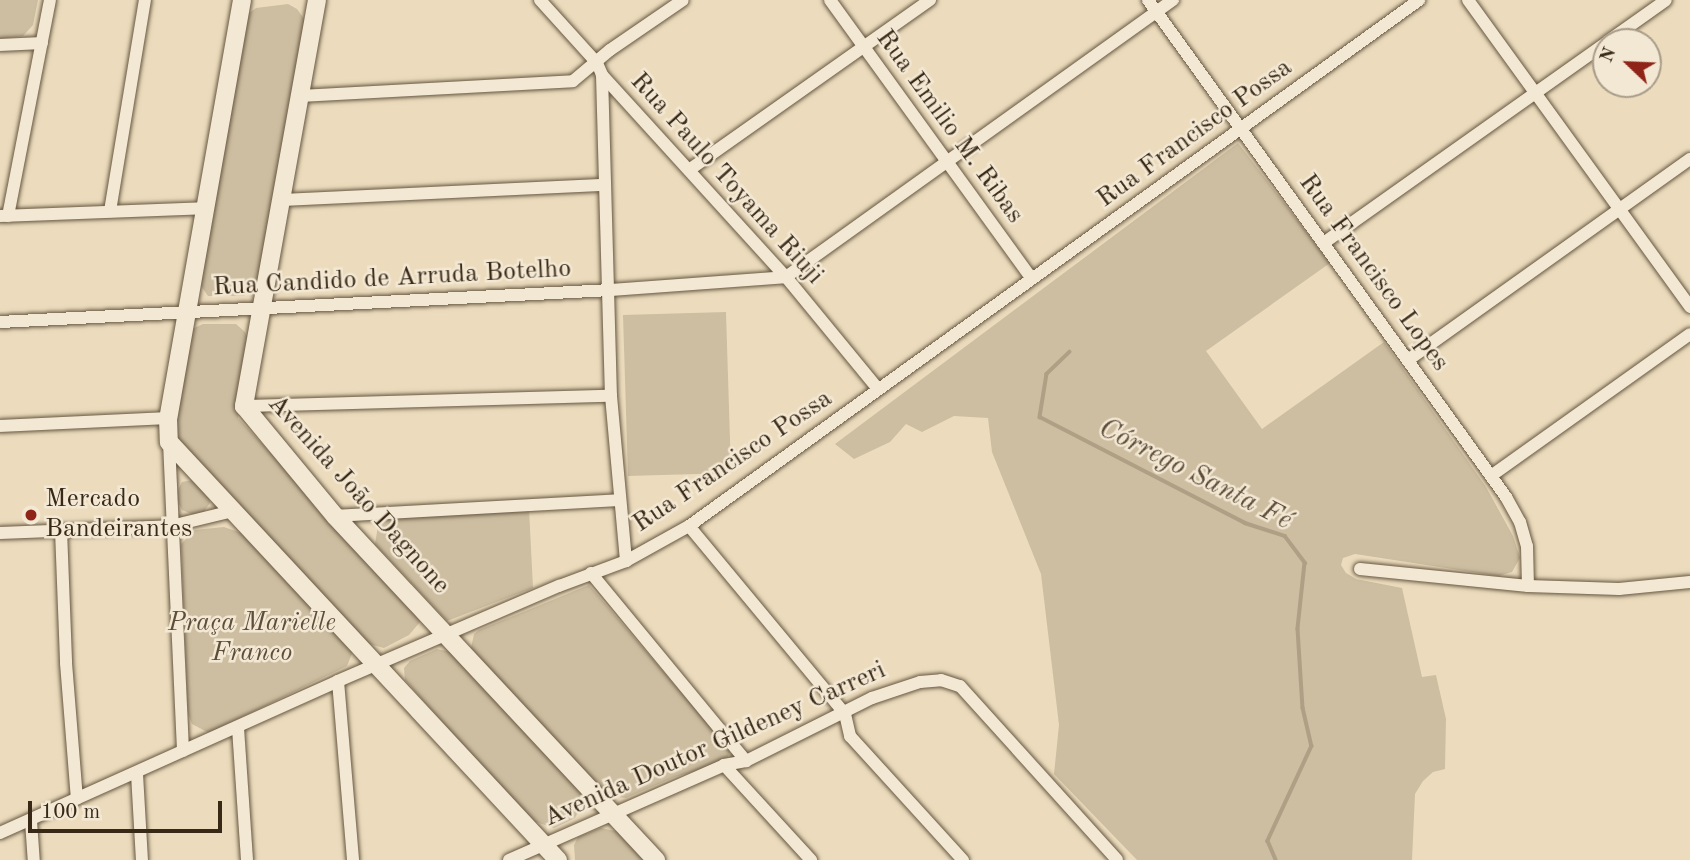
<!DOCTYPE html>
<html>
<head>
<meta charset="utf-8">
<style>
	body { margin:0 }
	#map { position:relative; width:1690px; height:860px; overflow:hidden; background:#ecdcbd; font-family:"Old Standard TT",serif }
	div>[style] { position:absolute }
	.green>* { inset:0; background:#cdbea1 }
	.stream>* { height:3.5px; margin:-1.75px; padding:0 1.75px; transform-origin:1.75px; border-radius:1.75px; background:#af9f85 }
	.roads { filter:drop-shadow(0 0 2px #655640) drop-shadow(0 0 2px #655640) }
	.street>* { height:12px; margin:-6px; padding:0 6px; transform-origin:6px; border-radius:6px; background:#f3e8d4 }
	.secondary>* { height:18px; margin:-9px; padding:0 9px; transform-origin:9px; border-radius:9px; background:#f3e8d4 }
	.dots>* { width:19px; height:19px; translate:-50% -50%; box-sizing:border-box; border:4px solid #f3e8d4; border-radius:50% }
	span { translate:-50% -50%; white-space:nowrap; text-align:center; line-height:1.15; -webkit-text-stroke:5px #f3e8d4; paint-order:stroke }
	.street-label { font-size:26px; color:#382917 }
	.poi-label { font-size:26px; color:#382917 }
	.left { translate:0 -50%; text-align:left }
	.park-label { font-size:26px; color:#5d4e3a; font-style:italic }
	.water-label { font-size:28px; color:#5c4c38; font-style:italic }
	.north { position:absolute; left:1592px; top:28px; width:70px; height:70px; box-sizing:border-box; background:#f3e8d4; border:2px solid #a89c88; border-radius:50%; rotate:293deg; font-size:19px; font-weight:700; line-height:28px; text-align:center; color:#382917 }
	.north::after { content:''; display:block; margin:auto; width:24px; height:32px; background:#8f2418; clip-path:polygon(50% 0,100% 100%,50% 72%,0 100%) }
	.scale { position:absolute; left:28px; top:801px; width:194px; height:32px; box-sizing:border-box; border:4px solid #382917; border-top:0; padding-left:9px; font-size:21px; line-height:24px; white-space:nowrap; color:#382917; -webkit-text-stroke:5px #f3e8d4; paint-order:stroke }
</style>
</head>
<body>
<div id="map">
	<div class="green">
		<div style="clip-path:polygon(0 0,38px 0,33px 25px,23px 36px,0 39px)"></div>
		<div style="clip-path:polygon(288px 4px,297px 9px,305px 20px,257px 283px,253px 291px,244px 296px,208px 296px,199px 283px,248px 14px,256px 8px)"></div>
		<div style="clip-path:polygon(1238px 143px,1330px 263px,1206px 351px,1262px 429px,1384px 342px,1486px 487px,1513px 536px,1520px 558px,1512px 572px,1498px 576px,1355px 554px,1343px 558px,1341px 565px,1346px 573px,1356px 579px,1402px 588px,1422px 677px,1436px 675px,1446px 719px,1445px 769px,1433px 772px,1423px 781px,1415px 794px,1412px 860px,1137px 860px,1054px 774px,1059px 725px,1041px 574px,992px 452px,988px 418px,954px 416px,922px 432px,906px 424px,890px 442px,854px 459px,835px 444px)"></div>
		<div style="clip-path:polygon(726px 312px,731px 473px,628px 476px,623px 315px)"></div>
		<div style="clip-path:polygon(203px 324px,236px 324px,245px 332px,248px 338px,238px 418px,418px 611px,420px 622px,409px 635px,384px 648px,369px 644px,175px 442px,172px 431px,192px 329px)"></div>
		<div style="clip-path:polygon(193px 480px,209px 496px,210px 503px,203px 513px,194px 515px,182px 510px,175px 496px,182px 482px)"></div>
		<div style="clip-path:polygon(529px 509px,533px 588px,447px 621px,375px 544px,378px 526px,385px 518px)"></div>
		<div style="clip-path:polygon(224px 527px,244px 534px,353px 651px,347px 666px,209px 733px,192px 724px,188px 714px,181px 544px,195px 530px)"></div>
		<div style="clip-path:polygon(589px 585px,728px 747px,730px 752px,725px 762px,675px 777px,626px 798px,608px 796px,471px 648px,474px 634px,479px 630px)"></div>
		<div style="clip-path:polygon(437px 649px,451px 652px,581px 791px,582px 804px,575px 818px,554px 828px,530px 820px,405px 680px,404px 668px,410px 661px)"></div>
		<div style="clip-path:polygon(601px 828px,620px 832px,647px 860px,575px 860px,574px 845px,578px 837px)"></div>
	</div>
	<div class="stream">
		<div style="left:1070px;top:352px;width:32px;rotate:136deg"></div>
		<div style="left:1047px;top:374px;width:44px;rotate:99.2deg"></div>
		<div style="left:1040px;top:417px;width:231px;rotate:27.3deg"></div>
		<div style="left:1245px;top:523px;width:42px;rotate:18deg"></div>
		<div style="left:1285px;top:536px;width:34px;rotate:53deg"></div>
		<div style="left:1305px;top:563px;width:66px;rotate:96.1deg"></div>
		<div style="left:1298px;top:629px;width:79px;rotate:86.4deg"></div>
		<div style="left:1303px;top:708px;width:39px;rotate:77deg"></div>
		<div style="left:1312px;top:746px;width:105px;rotate:114.9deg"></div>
		<div style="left:1268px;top:841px;width:21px;rotate:67deg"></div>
	</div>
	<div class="roads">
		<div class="street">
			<div style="left:540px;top:0;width:85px;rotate:47.9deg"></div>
			<div style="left:597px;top:63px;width:13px;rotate:67deg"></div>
			<div style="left:602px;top:75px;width:273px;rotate:47.7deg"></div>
			<div style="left:786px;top:277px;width:145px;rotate:50.6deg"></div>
			<div style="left:830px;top:0;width:344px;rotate:54.1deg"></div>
			<div style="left:1148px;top:0;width:613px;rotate:54.23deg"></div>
			<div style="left:1506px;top:497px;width:29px;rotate:61deg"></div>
			<div style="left:1520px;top:522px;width:25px;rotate:74deg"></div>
			<div style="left:1527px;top:546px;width:40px;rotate:88.6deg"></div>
			<div style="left:1468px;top:0;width:379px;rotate:54.1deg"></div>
			<div style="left:1607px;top:42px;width:72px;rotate:-35.4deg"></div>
			<div style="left:0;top:45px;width:42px;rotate:-2.7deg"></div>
			<div style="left:602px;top:75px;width:321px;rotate:88.4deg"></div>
			<div style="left:611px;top:396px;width:166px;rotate:84.8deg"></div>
			<div style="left:300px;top:96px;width:273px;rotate:-3.1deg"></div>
			<div style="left:573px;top:81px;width:48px;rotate:-40deg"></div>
			<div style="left:610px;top:50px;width:88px;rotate:-34.4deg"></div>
			<div style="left:689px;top:170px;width:295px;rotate:-35.2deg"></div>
			<div style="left:283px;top:200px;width:322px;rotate:-2.7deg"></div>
			<div style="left:110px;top:211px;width:214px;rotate:-80.6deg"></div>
			<div style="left:0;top:216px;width:204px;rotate:-2.2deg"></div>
			<div style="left:8px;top:216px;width:220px;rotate:-79deg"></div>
			<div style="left:1325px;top:242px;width:344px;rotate:-35.3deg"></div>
			<div style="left:0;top:322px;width:611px;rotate:-3deg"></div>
			<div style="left:610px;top:290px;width:176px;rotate:-4.2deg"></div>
			<div style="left:786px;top:277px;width:476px;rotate:-35.6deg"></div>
			<div style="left:1408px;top:360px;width:346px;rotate:-35.5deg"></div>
			<div style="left:244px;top:406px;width:367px;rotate:-1.6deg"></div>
			<div style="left:0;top:426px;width:168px;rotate:-2.7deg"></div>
			<div style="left:169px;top:442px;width:309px;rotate:87.4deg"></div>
			<div style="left:1491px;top:476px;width:244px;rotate:-35.5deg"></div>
			<div style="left:335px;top:516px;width:283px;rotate:-3.2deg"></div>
			<div style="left:689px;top:526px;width:244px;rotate:50.3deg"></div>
			<div style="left:845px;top:714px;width:23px;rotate:77deg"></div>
			<div style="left:850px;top:736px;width:168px;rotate:47.7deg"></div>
			<div style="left:61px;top:530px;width:133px;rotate:87.8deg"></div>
			<div style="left:66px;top:663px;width:136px;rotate:85.4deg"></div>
			<div style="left:0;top:533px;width:171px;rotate:-2.3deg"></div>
			<div style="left:171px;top:526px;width:64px;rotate:-13.6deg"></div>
			<div style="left:1360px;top:569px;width:169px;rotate:5.8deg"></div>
			<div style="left:1528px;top:586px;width:91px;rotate:1.9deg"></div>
			<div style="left:1619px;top:589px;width:71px;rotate:-5.6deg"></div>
			<div style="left:591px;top:573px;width:244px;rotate:50.5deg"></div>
			<div style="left:338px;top:681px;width:180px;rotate:85.2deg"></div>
			<div style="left:238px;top:728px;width:132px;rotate:86.1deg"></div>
			<div style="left:724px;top:765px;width:129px;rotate:47.5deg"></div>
			<div style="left:137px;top:774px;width:86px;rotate:86.7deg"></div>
			<div style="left:31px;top:821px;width:39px;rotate:86deg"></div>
			<div style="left:0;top:833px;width:371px;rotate:-24.2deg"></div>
			<div style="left:338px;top:681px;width:241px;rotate:-23.3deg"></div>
			<div style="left:559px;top:586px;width:72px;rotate:-20.5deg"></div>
			<div style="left:626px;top:561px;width:72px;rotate:-29.1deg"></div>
			<div style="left:689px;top:526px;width:900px;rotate:-35.77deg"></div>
			<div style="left:509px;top:860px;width:235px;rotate:-23.8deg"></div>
			<div style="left:724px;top:765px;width:22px;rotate:-10deg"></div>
			<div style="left:746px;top:761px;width:141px;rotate:-26.6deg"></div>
			<div style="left:872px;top:698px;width:51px;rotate:-18.4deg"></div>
			<div style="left:920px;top:682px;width:21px;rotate:-5deg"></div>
			<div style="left:941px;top:680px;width:20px;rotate:18deg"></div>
			<div style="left:960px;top:686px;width:234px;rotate:47.9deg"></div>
		</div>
		<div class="secondary">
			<div style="left:242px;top:0;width:424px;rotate:100deg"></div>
			<div style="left:168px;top:418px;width:24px;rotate:88deg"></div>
			<div style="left:169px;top:442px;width:571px;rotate:47.06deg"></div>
			<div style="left:317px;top:0;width:413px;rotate:100.2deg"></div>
			<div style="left:244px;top:406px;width:143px;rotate:50.4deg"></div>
			<div style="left:335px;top:516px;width:471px;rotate:47deg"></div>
		</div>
	</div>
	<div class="dots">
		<div style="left:31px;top:515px;background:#8f2418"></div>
	</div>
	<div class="street-label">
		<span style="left:949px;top:127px;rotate:54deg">Rua Emilio M. Ribas</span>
		<span style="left:1195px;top:134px;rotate:-36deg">Rua Francisco Possa</span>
		<span style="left:726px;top:179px;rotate:48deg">Rua Paulo Toyama Riuji</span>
		<span style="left:1373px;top:273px;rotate:54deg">Rua Francisco Lopes</span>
		<span style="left:392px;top:279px;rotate:-3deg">Rua Candido de Arruda Botelho</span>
		<span style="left:733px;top:462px;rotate:-34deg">Rua Francisco Possa</span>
		<span style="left:358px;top:495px;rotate:48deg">Avenida João Dagnone</span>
		<span style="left:715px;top:745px;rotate:-24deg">Avenida Doutor Gildeney Carreri</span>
	</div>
	<div class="poi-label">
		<span class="left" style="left:45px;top:515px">Mercado<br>Bandeirantes</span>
	</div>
	<div class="park-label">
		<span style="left:252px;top:639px">Praça Marielle<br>Franco</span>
	</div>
	<div class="water-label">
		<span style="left:1195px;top:475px;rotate:27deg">Córrego Santa Fé</span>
	</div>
	<div class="north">N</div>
	<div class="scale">100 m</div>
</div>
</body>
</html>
